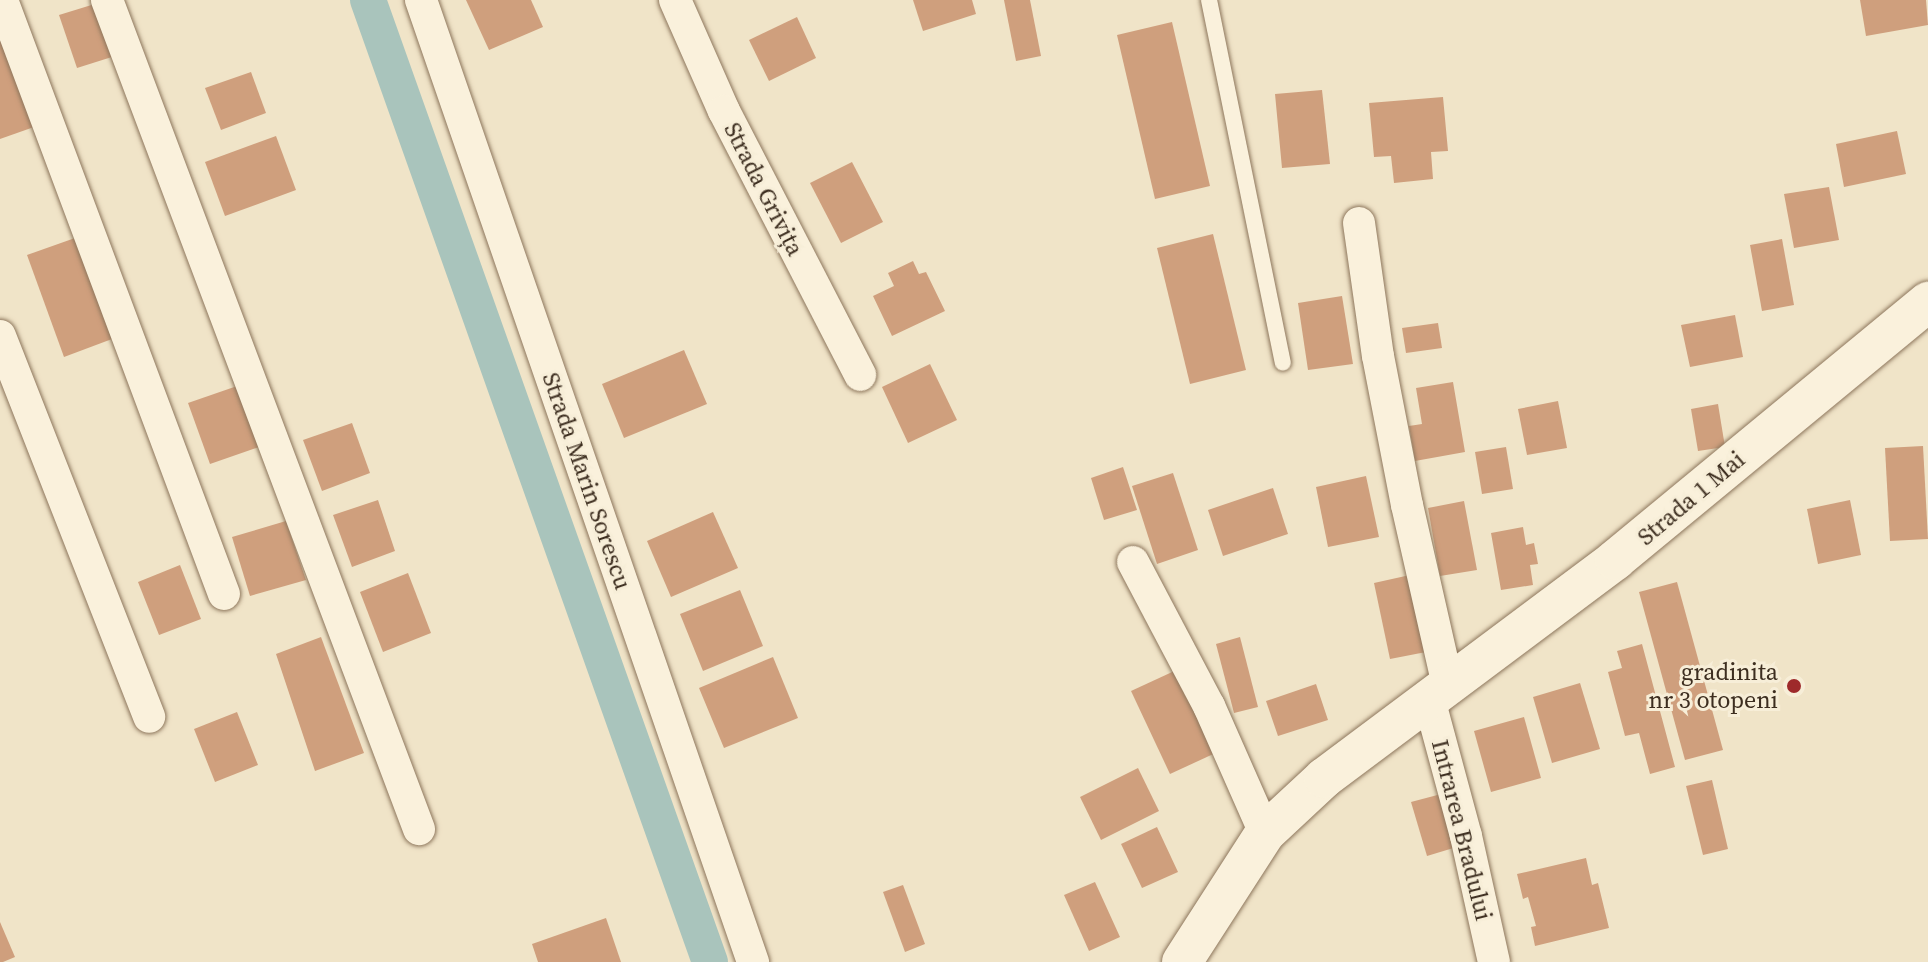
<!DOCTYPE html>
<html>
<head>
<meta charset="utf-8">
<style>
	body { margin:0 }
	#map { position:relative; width:1928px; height:962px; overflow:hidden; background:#f0e4c8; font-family:"Source Serif 4",serif }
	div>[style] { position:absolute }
	.canal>* { height:36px; margin:-18px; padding:0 18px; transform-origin:18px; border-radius:18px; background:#a9c4bc }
	.building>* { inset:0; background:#cf9f7d }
	.roads { filter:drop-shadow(0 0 2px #8d765c) drop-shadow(0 0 2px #8d765c) }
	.service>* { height:16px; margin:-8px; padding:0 8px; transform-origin:8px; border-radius:8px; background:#faf1dc }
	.minor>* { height:32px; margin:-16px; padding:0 16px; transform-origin:16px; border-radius:16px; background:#faf1dc }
	.tertiary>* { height:40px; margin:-20px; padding:0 20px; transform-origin:20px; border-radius:20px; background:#faf1dc }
	.dots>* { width:22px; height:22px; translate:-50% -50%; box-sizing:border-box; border:4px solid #f7eed8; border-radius:50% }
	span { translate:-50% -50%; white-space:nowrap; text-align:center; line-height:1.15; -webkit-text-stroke:6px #f7eed8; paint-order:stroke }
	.street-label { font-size:24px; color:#3d2e20 }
	.poi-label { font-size:24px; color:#3d2e20 }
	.right { translate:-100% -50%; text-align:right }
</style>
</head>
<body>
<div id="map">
	<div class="canal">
		<div style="left:368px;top:0;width:1021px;rotate:70.43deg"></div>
	</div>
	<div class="building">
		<div style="clip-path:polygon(466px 0,531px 0,543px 27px,489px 50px)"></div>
		<div style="clip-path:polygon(913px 0,972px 0,976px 14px,923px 31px)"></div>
		<div style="clip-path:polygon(1004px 0,1030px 0,1041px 56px,1016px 61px)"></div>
		<div style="clip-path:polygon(1860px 0,1926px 0,1928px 25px,1866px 36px)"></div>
		<div style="clip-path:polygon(98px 3px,115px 56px,77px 68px,59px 15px)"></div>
		<div style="clip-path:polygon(797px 17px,816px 58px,769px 81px,749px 40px)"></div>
		<div style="clip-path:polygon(1172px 22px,1210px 186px,1155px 199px,1117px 35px)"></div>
		<div style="clip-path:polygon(0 34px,34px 127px,0 139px)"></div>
		<div style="clip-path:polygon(251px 72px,266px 113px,221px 130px,205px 88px)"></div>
		<div style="clip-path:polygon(1322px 90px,1330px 164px,1282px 168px,1275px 94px)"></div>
		<div style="clip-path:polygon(1443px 97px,1448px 151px,1431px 152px,1433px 179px,1394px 183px,1391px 156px,1374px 157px,1369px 103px)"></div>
		<div style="clip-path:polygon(1897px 131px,1906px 174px,1844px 187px,1836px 144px)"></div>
		<div style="clip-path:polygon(276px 136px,296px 190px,225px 216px,205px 162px)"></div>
		<div style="clip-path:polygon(852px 162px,883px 222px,841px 243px,810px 183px)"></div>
		<div style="clip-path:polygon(1829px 187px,1839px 240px,1794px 248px,1784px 194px)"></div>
		<div style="clip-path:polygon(1213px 234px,1246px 370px,1190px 384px,1157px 248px)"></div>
		<div style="clip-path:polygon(75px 238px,112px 339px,64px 357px,27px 255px)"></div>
		<div style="clip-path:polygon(1782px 239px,1794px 305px,1762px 311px,1750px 245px)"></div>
		<div style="clip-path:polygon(913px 261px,919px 274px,926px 272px,945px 311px,892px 336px,873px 296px,894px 286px,888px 273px)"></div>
		<div style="clip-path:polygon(1342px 296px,1353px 364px,1308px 370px,1298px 303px)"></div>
		<div style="clip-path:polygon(1735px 315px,1743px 357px,1690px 367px,1681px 325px)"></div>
		<div style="clip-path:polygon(1438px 323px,1442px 348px,1406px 353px,1402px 328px)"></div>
		<div style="clip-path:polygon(684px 350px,707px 404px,624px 438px,602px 384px)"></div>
		<div style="clip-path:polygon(930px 364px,957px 420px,908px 443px,882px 387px)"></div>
		<div style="clip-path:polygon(1453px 382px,1465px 452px,1415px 461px,1409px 426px,1422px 424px,1416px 388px)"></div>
		<div style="clip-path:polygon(240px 385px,262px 446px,210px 464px,188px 403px)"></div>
		<div style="clip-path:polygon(1558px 401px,1567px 448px,1527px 455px,1518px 409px)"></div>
		<div style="clip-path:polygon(1718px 404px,1725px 447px,1698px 451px,1691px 409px)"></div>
		<div style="clip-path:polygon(352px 423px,370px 473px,322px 491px,303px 440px)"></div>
		<div style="clip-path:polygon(1923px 446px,1928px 539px,1890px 541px,1885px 448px)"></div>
		<div style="clip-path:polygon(1506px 447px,1513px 489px,1482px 494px,1475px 452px)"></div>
		<div style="clip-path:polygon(1123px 467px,1137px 510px,1104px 520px,1091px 478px)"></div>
		<div style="clip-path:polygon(1173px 473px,1198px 550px,1157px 564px,1132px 486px)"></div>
		<div style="clip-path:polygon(1366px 476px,1379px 537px,1328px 547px,1316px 487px)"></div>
		<div style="clip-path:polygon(1273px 488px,1288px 534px,1223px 556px,1208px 510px)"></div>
		<div style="clip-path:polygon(378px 500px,395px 551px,352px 567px,333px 515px)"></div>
		<div style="clip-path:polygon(1850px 500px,1861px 555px,1818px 564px,1807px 509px)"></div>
		<div style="clip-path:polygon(1464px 501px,1477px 570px,1440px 576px,1428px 508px)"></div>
		<div style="clip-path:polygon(713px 512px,738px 568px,671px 597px,647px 541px)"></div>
		<div style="clip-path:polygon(286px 521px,306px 580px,250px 596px,232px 537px)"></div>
		<div style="clip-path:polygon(1523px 527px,1526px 545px,1534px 543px,1538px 564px,1530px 565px,1533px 585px,1501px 590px,1491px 533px)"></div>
		<div style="clip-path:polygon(180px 565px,201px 619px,159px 635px,138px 582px)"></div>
		<div style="clip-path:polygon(408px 573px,431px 633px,383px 652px,360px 592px)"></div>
		<div style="clip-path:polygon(1410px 575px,1426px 652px,1390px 659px,1374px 583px)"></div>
		<div style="clip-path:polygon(1677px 582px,1723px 750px,1685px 760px,1639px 592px)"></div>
		<div style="clip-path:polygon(740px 590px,763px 646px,703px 671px,680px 614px)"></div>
		<div style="clip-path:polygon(321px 637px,364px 753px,315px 771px,276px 654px)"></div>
		<div style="clip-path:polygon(1240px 637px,1258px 707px,1234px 713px,1216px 644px)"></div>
		<div style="clip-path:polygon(1642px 644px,1675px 767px,1650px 774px,1639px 733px,1625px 736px,1608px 672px,1622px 668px,1617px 651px)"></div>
		<div style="clip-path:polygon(773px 657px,798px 718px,724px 748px,699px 688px)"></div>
		<div style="clip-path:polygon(1183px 667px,1222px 750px,1170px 774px,1131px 691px)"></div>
		<div style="clip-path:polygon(1580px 683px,1600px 749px,1552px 763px,1533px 697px)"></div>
		<div style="clip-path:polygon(1316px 684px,1328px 720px,1278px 736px,1266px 701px)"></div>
		<div style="clip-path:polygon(237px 712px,258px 765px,215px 782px,194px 729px)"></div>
		<div style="clip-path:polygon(1524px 717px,1541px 778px,1491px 792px,1474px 731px)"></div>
		<div style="clip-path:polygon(1138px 768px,1159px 811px,1101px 840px,1080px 797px)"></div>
		<div style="clip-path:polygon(1712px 780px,1728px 849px,1703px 855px,1686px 786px)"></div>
		<div style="clip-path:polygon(1445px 793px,1460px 846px,1427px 856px,1411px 802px)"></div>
		<div style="clip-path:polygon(1157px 827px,1178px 872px,1142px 888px,1121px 844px)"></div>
		<div style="clip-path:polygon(1586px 858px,1592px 885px,1598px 883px,1609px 928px,1535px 946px,1531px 927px,1536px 926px,1528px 897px,1523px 899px,1517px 874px)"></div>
		<div style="clip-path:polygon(1095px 882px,1120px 937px,1089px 951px,1064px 895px)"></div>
		<div style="clip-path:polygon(903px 885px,925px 944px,905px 952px,883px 892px)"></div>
		<div style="clip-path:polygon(606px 918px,621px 962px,538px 962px,532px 944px)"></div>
		<div style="clip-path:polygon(0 922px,15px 957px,3px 962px,0 962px)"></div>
	</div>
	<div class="roads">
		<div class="service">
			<div style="left:1209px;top:0;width:370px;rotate:78.5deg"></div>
		</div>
		<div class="minor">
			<div style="left:2px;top:0;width:634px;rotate:69.51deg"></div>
			<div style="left:107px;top:0;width:886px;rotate:69.38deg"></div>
			<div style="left:421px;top:0;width:1018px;rotate:70.96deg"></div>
			<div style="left:675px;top:0;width:121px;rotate:66.2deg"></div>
			<div style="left:724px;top:111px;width:297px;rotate:62.7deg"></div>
			<div style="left:1359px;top:223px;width:134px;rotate:81.9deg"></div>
			<div style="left:1378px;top:356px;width:152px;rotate:79deg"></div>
			<div style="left:1407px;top:505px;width:185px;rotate:77.2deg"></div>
			<div style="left:0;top:336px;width:409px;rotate:68.6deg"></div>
			<div style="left:1133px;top:562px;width:163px;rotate:62.2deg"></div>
			<div style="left:1209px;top:706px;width:139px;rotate:66.2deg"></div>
			<div style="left:1429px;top:699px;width:142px;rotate:74.9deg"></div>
			<div style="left:1466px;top:836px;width:129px;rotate:77.5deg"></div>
		</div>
		<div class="tertiary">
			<div style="left:1182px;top:962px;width:153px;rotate:-57.2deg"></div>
			<div style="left:1265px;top:833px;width:81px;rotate:-43deg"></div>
			<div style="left:1324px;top:778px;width:364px;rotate:-36.8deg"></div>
			<div style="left:1615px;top:560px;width:406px;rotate:-39.5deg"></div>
		</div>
	</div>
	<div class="dots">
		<div style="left:1794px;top:686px;background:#9e2a2b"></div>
	</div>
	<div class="street-label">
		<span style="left:764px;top:189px;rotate:63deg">Strada Grivița</span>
		<span style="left:587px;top:481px;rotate:71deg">Strada Marin Sorescu</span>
		<span style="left:1691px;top:498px;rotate:-40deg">Strada 1 Mai</span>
		<span style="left:1462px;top:830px;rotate:76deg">Intrarea Bradului</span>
	</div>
	<div class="poi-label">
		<span class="right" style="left:1778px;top:686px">gradinita<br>nr 3 otopeni</span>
	</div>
</div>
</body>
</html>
